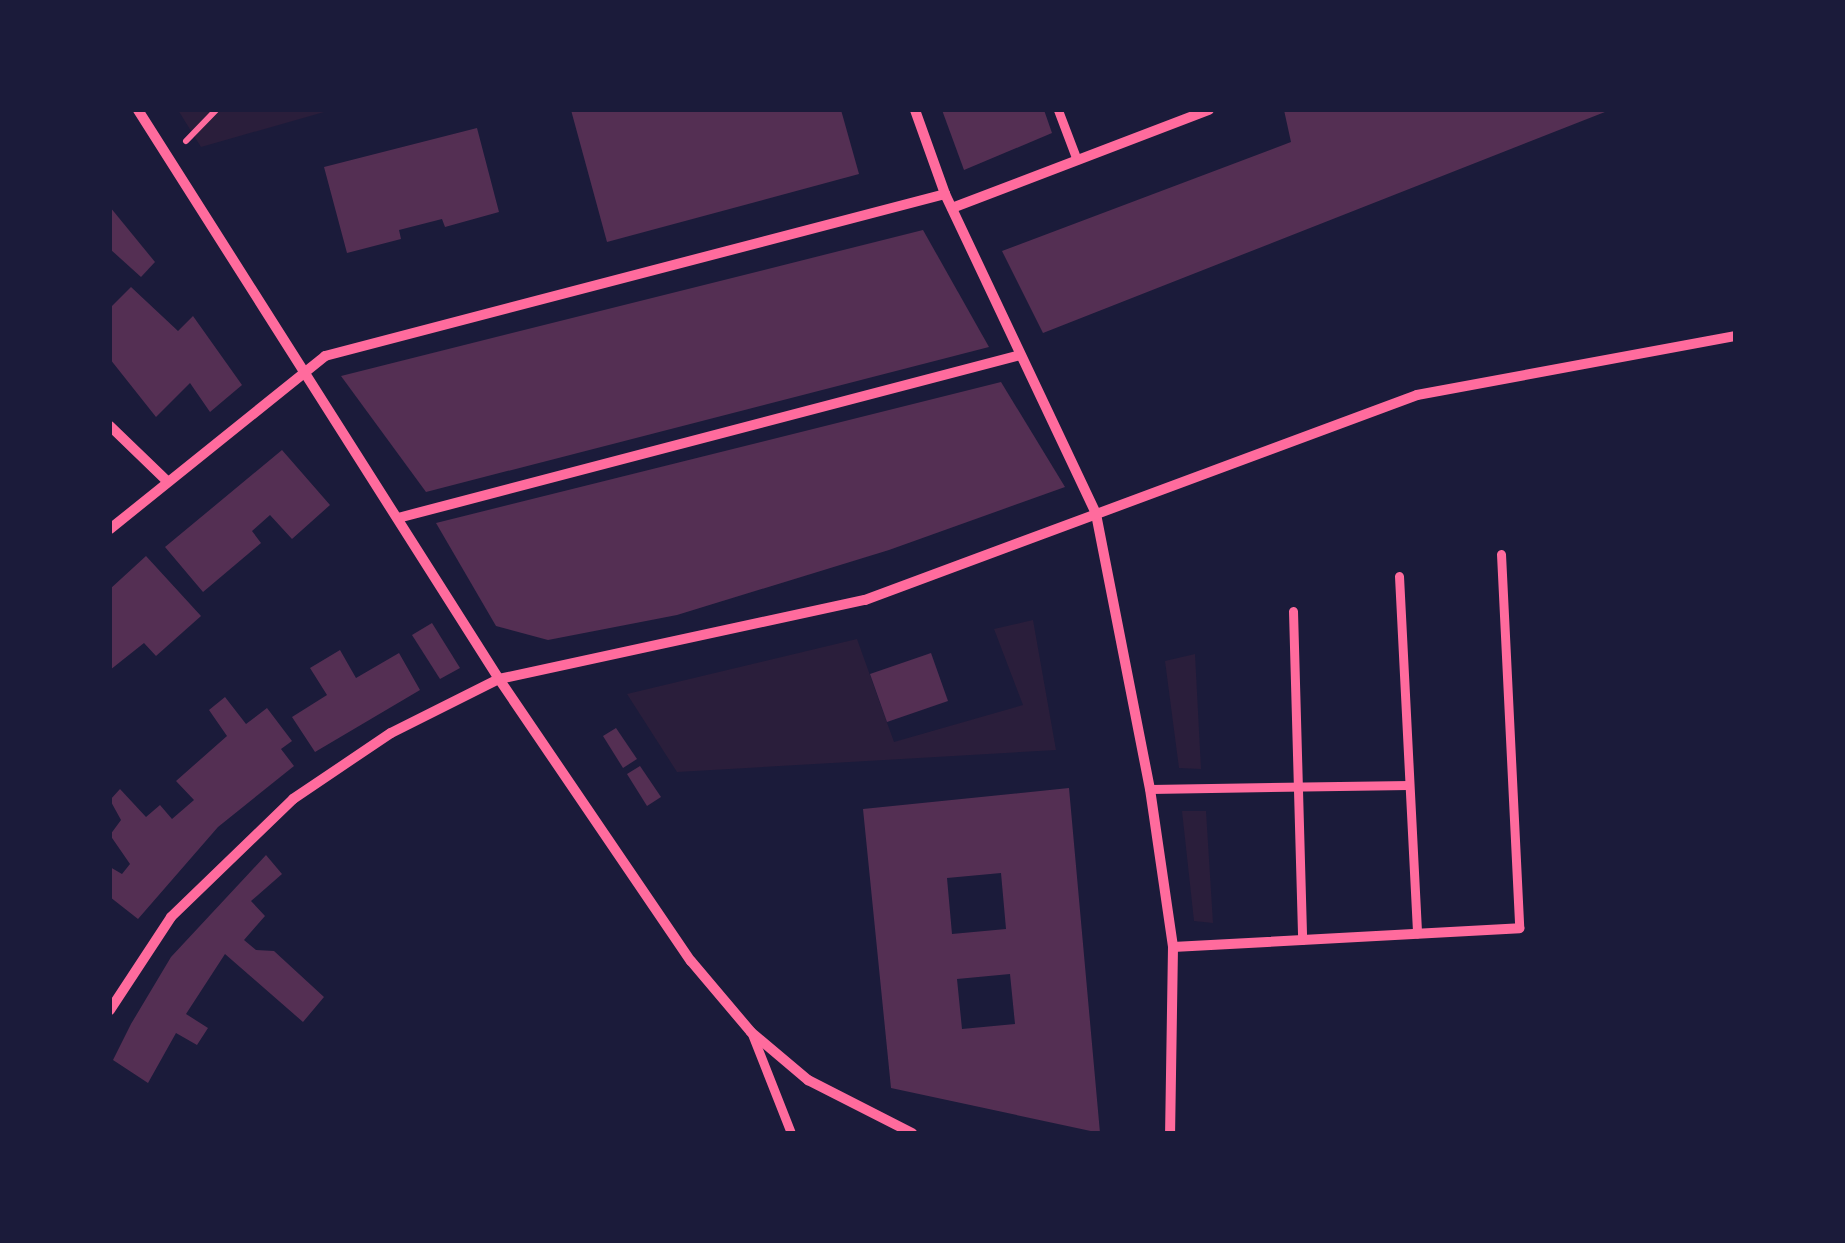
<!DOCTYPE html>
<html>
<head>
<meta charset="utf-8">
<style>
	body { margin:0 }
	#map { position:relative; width:1845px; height:1243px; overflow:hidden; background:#1b1b3a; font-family:"Public Sans",sans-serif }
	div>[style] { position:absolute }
	.green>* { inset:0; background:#2a1e3b }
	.building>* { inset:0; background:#542f53 }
	.path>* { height:6px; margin:-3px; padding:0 3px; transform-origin:3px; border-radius:3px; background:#ff6b9d }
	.pedestrian>* { height:9px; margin:-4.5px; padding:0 4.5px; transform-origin:4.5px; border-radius:4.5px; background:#ff6b9d }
	.minor>* { height:10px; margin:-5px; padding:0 5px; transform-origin:5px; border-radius:5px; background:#ff6b9d }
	span { translate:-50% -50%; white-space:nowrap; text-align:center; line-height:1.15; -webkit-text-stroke:9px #1b1b3a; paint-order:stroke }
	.frame { position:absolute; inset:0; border:112px solid #1b1b3a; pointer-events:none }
</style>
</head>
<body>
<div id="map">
	<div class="green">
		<div style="clip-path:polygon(178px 110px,331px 110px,201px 147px)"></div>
		<div style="clip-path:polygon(1033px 620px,1056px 750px,677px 772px,627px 694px,857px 639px,894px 742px,1023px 705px,994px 629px)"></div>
		<div style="clip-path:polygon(1195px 654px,1201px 769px,1179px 768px,1165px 661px)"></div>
		<div style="clip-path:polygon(1182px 811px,1206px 811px,1213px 923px,1194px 921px)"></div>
	</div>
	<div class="building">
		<div style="clip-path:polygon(571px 110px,841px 110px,859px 174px,607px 242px)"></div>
		<div style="clip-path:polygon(942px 110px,1044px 110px,1052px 133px,964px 170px)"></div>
		<div style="clip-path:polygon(1610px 110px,1043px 333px,1002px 251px,1291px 142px,1284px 110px)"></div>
		<div style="clip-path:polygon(477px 128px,499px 212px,445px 227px,442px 219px,399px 230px,401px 239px,347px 253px,324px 167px)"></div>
		<div style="clip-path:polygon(110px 207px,155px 262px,141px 277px,110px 249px)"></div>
		<div style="clip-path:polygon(923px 230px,989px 347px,426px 492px,341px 376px)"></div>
		<div style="clip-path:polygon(131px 287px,178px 331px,193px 316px,242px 385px,210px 412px,190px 383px,156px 417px,110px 359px,110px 308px)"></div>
		<div style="clip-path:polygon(1001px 382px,1065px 487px,889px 550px,677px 615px,548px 640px,496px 626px,436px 523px)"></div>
		<div style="clip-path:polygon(282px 450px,330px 505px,292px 539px,270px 515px,252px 531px,261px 543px,203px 592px,165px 547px)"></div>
		<div style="clip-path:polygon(146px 556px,201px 616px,156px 656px,144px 643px,110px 670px,110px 589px)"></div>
		<div style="clip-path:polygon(432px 623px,460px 668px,440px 679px,412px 635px)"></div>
		<div style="clip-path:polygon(340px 650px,356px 678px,399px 653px,420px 690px,315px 752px,292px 717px,327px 695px,310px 668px)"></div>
		<div style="clip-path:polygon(931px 653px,948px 701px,887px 722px,870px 674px)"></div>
		<div style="clip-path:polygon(225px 697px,246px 724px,267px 708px,292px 741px,281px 749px,294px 766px,218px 827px,138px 919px,110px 897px,110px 867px,122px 874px,130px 864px,110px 835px,121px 820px,110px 800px,120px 789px,146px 817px,160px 805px,172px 819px,194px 800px,176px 781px,227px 736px,209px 710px)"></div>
		<div style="clip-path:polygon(616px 728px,637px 759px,623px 768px,603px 736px)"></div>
		<div style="clip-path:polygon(640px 766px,661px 797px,647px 806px,627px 774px)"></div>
		<div style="clip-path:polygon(evenodd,1069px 788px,1100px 1133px,891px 1088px,863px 809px,1069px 788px,1001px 873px,1006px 929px,952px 934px,947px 878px,1001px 873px,1069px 788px,1010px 974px,1015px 1024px,962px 1029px,957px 979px,1010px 974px)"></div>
		<div style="clip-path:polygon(266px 855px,282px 874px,251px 901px,265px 916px,244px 940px,256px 950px,274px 951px,324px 997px,303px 1022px,225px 954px,186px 1014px,208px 1028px,197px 1045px,176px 1033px,148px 1083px,113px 1060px,131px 1024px,171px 957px)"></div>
	</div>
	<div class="path">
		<div style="left:186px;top:141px;width:43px;rotate:-45.9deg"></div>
	</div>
	<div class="pedestrian">
		<div style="left:1058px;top:110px;width:53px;rotate:69.2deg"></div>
		<div style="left:1501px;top:554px;width:374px;rotate:87.2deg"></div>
		<div style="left:1399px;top:576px;width:358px;rotate:87.1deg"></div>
		<div style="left:1293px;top:611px;width:329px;rotate:88.4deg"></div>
		<div style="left:1150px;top:789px;width:259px;rotate:-0.9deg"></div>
		<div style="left:752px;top:1034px;width:106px;rotate:68.5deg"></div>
	</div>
	<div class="minor">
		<div style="left:138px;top:110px;width:674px;rotate:57.61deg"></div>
		<div style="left:499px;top:679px;width:341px;rotate:55.8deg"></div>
		<div style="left:691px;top:961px;width:93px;rotate:49.8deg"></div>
		<div style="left:751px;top:1032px;width:75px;rotate:40.1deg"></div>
		<div style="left:808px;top:1080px;width:117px;rotate:27deg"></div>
		<div style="left:915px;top:110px;width:89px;rotate:70.3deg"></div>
		<div style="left:945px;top:194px;width:354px;rotate:64.7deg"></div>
		<div style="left:1096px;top:514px;width:280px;rotate:78.9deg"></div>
		<div style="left:1150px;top:789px;width:160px;rotate:81.7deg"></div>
		<div style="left:1173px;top:947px;width:186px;rotate:90.9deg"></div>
		<div style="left:952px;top:208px;width:275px;rotate:-20.9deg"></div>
		<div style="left:110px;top:426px;width:79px;rotate:44deg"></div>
		<div style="left:398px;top:518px;width:643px;rotate:-14.68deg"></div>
		<div style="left:110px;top:529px;width:276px;rotate:-38.8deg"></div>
		<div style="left:325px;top:356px;width:641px;rotate:-14.64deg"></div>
		<div style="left:1173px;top:947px;width:347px;rotate:-3.1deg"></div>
		<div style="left:110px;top:1010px;width:111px;rotate:-56.7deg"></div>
		<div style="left:171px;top:917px;width:170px;rotate:-44deg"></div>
		<div style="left:293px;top:799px;width:118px;rotate:-34deg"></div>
		<div style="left:391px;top:733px;width:121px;rotate:-26.6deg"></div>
		<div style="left:499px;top:679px;width:374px;rotate:-12.2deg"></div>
		<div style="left:865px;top:600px;width:589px;rotate:-20.37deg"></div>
		<div style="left:1417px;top:395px;width:323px;rotate:-10.5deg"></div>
	</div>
	<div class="frame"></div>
</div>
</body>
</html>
